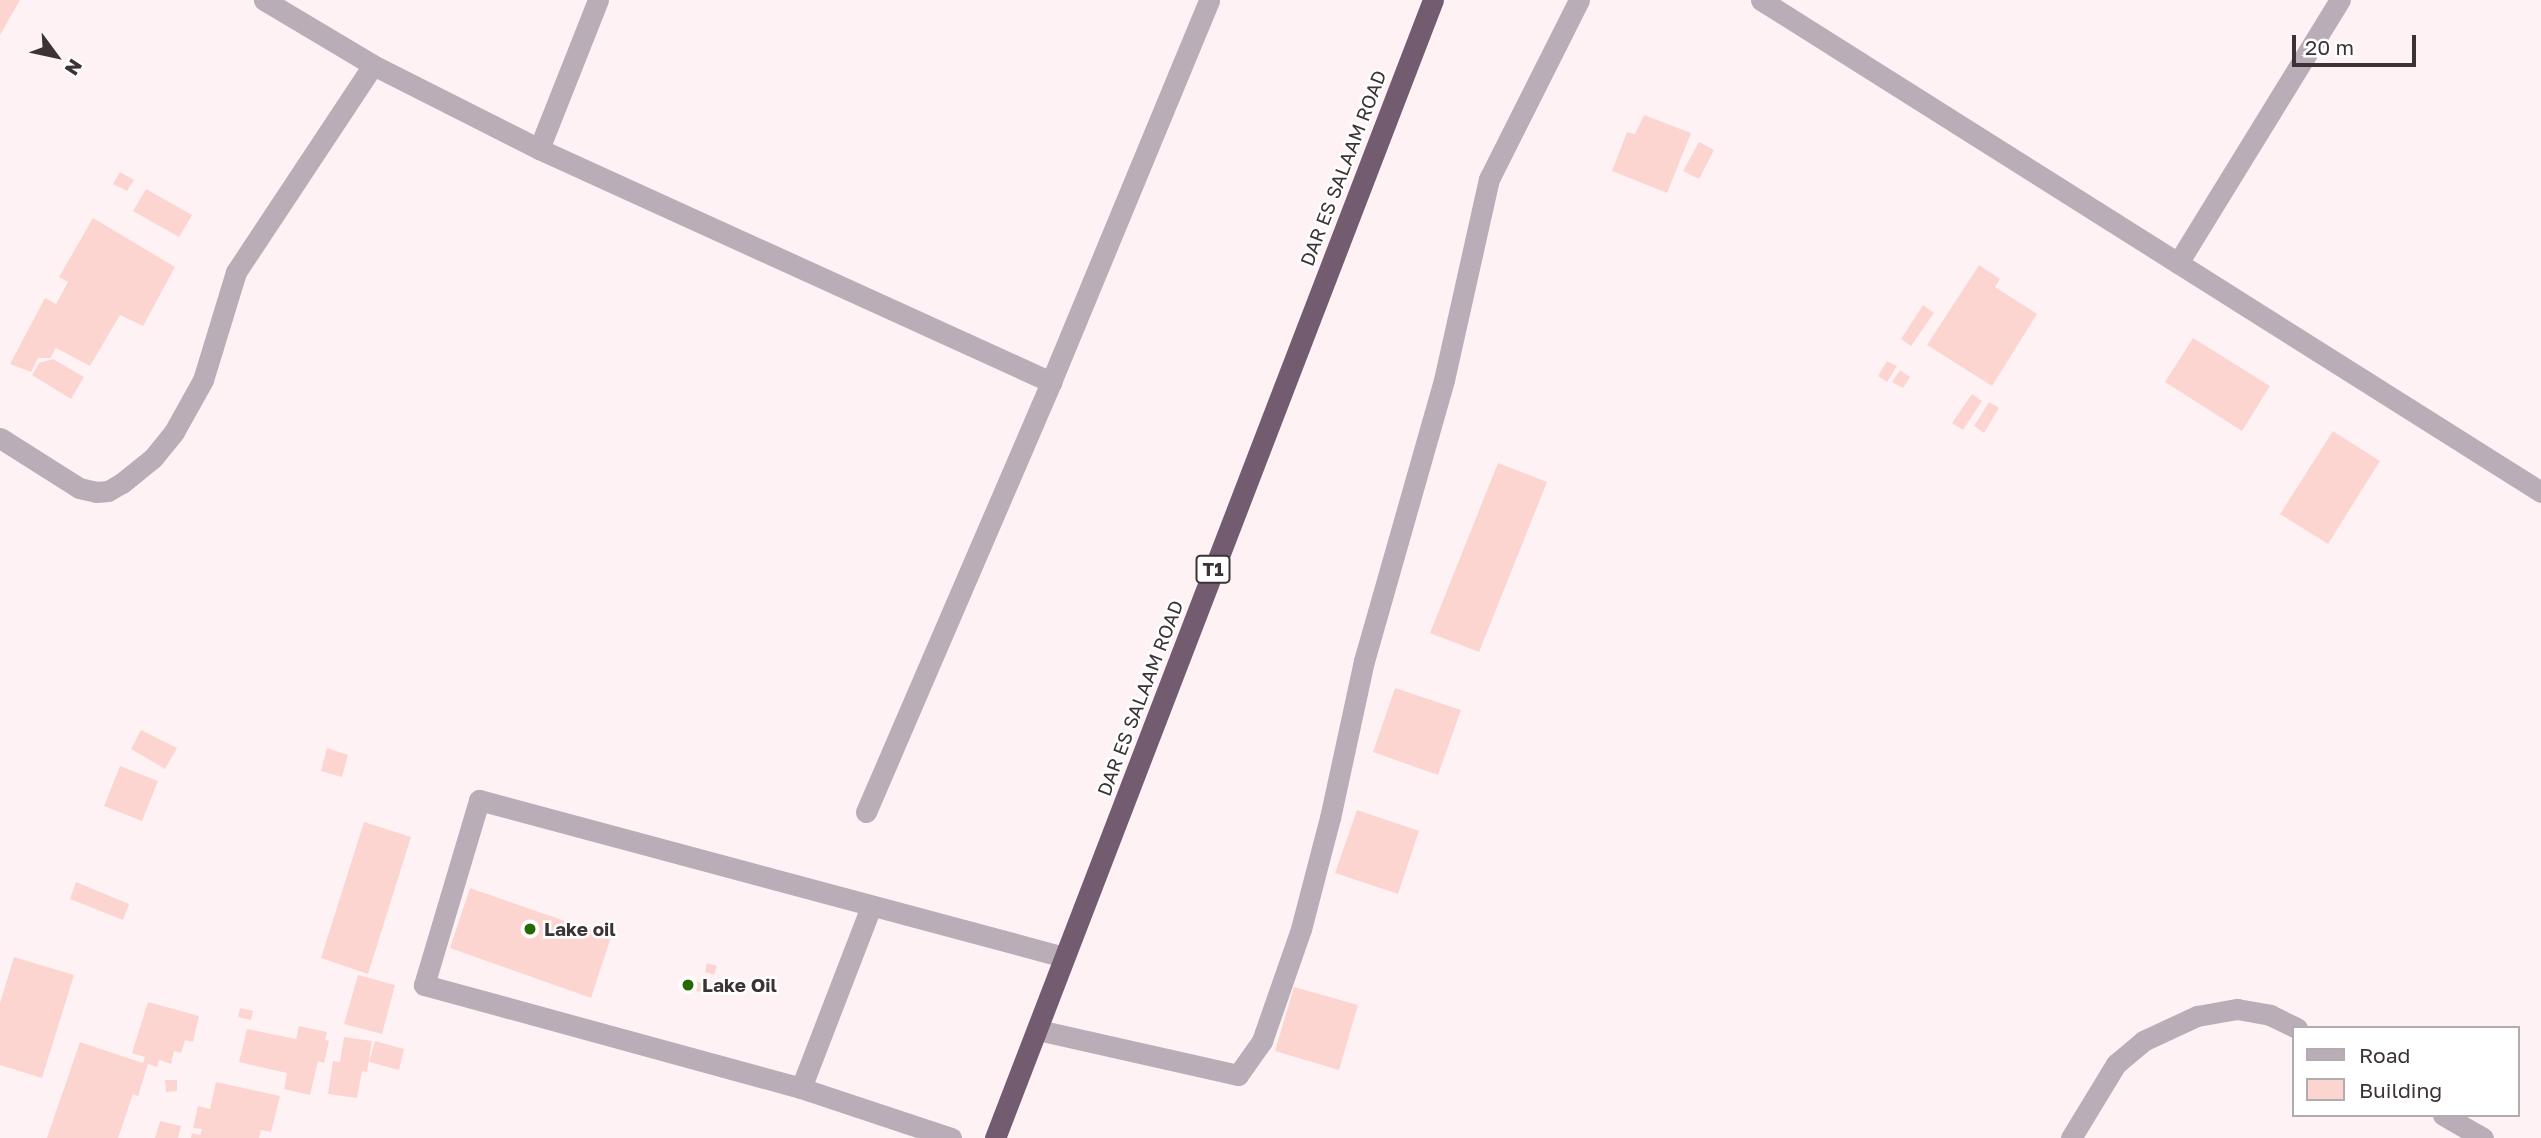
<!DOCTYPE html>
<html>
<head>
<meta charset="utf-8">
<style>
	body { margin:0 }
	#map { position:relative; width:2541px; height:1138px; overflow:hidden; background:#fef2f5; font-family:"Golos Text",sans-serif }
	div>[style] { position:absolute }
	.building>* { inset:0; background:#fdd5d0 }
	.minor>* { height:21px; margin:-10.5px; padding:0 10.5px; transform-origin:10.5px; border-radius:10.5px; background:#b9adb7 }
	.highway>* { height:21px; margin:-10.5px; padding:0 10.5px; transform-origin:10.5px; border-radius:10.5px; background:#735b70 }
	.dots>* { width:19px; height:19px; translate:-50% -50%; box-sizing:border-box; border:4px solid #fff; border-radius:50% }
	span { translate:-50% -50%; white-space:nowrap; text-align:center; line-height:1.15; -webkit-text-stroke:5px #fff; paint-order:stroke }
	.shield-label span { padding:2px 5px; background:#fff; border:2px solid; border-radius:5px; -webkit-text-stroke-width:0 }
	.shield-label { font-size:18px; color:#3b3336; font-weight:700 }
	.street-label { font-size:19px; color:#3b3336 }
	.poi-label { font-size:19px; color:#3b3336; font-weight:700 }
	.left { translate:0 -50%; text-align:left }
	.legend { position:absolute; left:2292px; top:1026px; width:228px; height:91px; box-sizing:border-box; background:#fff; border:2px solid #b1adaf; margin:0; padding:9px 12px; list-style:none; font-size:21px; color:#3b3336 }
	.legend li { display:flex; align-items:center; gap:14px; height:35px }
	.legend b { width:35px; border:2px solid #b1adaf }
	.north { position:absolute; left:21px; top:21px; width:70px; height:70px; -webkit-text-stroke:5px #fff; paint-order:stroke; rotate:123deg; font-size:19px; font-weight:700; line-height:28px; text-align:center; color:#3b3336 }
	.north::after { content:''; display:block; margin:auto; width:24px; height:32px; background:#3b3336; clip-path:polygon(50% 0,100% 100%,50% 72%,0 100%) }
	.scale { position:absolute; left:2292px; top:35px; width:124px; height:32px; box-sizing:border-box; border:4px solid #3b3336; border-top:0; padding-left:9px; font-size:21px; line-height:24px; white-space:nowrap; color:#3b3336; -webkit-text-stroke:5px #fff; paint-order:stroke }
</style>
</head>
<body>
<div id="map">
	<div class="building">
		<div style="clip-path:polygon(0 0,20px 0,0 35px)"></div>
		<div style="clip-path:polygon(1644px 115px,1691px 133px,1667px 193px,1612px 171px,1627px 132px,1635px 134px)"></div>
		<div style="clip-path:polygon(1699px 142px,1714px 150px,1699px 179px,1683px 171px)"></div>
		<div style="clip-path:polygon(120px 172px,134px 180px,127px 191px,113px 184px)"></div>
		<div style="clip-path:polygon(146px 189px,192px 215px,179px 237px,133px 211px)"></div>
		<div style="clip-path:polygon(93px 218px,175px 267px,143px 326px,120px 315px,90px 366px,56px 348px,50px 358px,38px 358px,31px 372px,10px 364px,45px 298px,56px 304px,68px 282px,59px 277px)"></div>
		<div style="clip-path:polygon(1979px 265px,2000px 279px,1995px 287px,2037px 314px,1992px 386px,1927px 345px)"></div>
		<div style="clip-path:polygon(1923px 305px,1934px 313px,1911px 346px,1901px 339px)"></div>
		<div style="clip-path:polygon(2193px 338px,2270px 386px,2242px 431px,2165px 382px)"></div>
		<div style="clip-path:polygon(53px 359px,84px 377px,71px 399px,32px 375px,39px 363px)"></div>
		<div style="clip-path:polygon(1887px 361px,1897px 366px,1887px 382px,1878px 376px)"></div>
		<div style="clip-path:polygon(1900px 370px,1910px 377px,1903px 388px,1892px 382px)"></div>
		<div style="clip-path:polygon(1972px 394px,1982px 401px,1963px 430px,1952px 423px)"></div>
		<div style="clip-path:polygon(1989px 402px,1999px 408px,1984px 433px,1974px 426px)"></div>
		<div style="clip-path:polygon(2333px 431px,2380px 461px,2328px 544px,2280px 514px)"></div>
		<div style="clip-path:polygon(1498px 463px,1547px 482px,1479px 652px,1430px 633px)"></div>
		<div style="clip-path:polygon(1395px 688px,1461px 710px,1438px 775px,1373px 752px)"></div>
		<div style="clip-path:polygon(141px 730px,177px 748px,165px 769px,131px 749px)"></div>
		<div style="clip-path:polygon(327px 748px,348px 755px,342px 777px,321px 771px)"></div>
		<div style="clip-path:polygon(120px 766px,158px 781px,142px 821px,104px 806px)"></div>
		<div style="clip-path:polygon(1357px 810px,1419px 831px,1398px 894px,1335px 873px)"></div>
		<div style="clip-path:polygon(364px 822px,411px 837px,368px 974px,321px 958px)"></div>
		<div style="clip-path:polygon(76px 882px,129px 904px,123px 920px,70px 899px)"></div>
		<div style="clip-path:polygon(470px 888px,611px 937px,591px 998px,450px 948px)"></div>
		<div style="clip-path:polygon(14px 957px,74px 975px,42px 1078px,0 1065px,0 1003px)"></div>
		<div style="clip-path:polygon(707px 963px,717px 966px,714px 975px,705px 972px)"></div>
		<div style="clip-path:polygon(358px 975px,395px 985px,382px 1034px,344px 1024px)"></div>
		<div style="clip-path:polygon(693px 980px,703px 984px,700px 992px,690px 989px)"></div>
		<div style="clip-path:polygon(1294px 987px,1358px 1005px,1339px 1070px,1275px 1051px)"></div>
		<div style="clip-path:polygon(148px 1002px,199px 1016px,193px 1042px,185px 1040px,181px 1053px,174px 1051px,171px 1064px,159px 1060px,157px 1067px,148px 1064px,138px 1096px,133px 1094px,118px 1138px,47px 1138px,80px 1042px,143px 1063px,145px 1057px,132px 1053px)"></div>
		<div style="clip-path:polygon(240px 1008px,253px 1011px,251px 1020px,238px 1017px)"></div>
		<div style="clip-path:polygon(299px 1026px,327px 1032px,325px 1040px,329px 1041px,324px 1063px,318px 1061px,310px 1095px,284px 1089px,287px 1073px,239px 1062px,247px 1029px,296px 1039px)"></div>
		<div style="clip-path:polygon(344px 1037px,372px 1041px,367px 1072px,362px 1071px,357px 1098px,328px 1094px,333px 1061px,340px 1062px)"></div>
		<div style="clip-path:polygon(375px 1041px,404px 1049px,399px 1070px,369px 1062px)"></div>
		<div style="clip-path:polygon(165px 1080px,177px 1080px,177px 1091px,166px 1092px)"></div>
		<div style="clip-path:polygon(216px 1082px,280px 1096px,271px 1132px,261px 1130px,259px 1138px,191px 1138px,192px 1133px,200px 1135px,202px 1129px,193px 1128px,198px 1106px,210px 1109px)"></div>
		<div style="clip-path:polygon(160px 1121px,181px 1126px,178px 1138px,155px 1138px)"></div>
	</div>
	<div class="minor">
		<div style="left:264px;top:0;width:127px;rotate:30.8deg"></div>
		<div style="left:373px;top:65px;width:186px;rotate:26.8deg"></div>
		<div style="left:539px;top:149px;width:160px;rotate:-68.4deg"></div>
		<div style="left:1761px;top:0;width:922px;rotate:32.24deg"></div>
		<div style="left:539px;top:149px;width:563px;rotate:24.47deg"></div>
		<div style="left:2178px;top:263px;width:309px;rotate:-58.4deg"></div>
		<div style="left:0;top:438px;width:93px;rotate:32.3deg"></div>
		<div style="left:79px;top:488px;width:17px;rotate:13deg"></div>
		<div style="left:96px;top:492px;width:12px;rotate:-5deg"></div>
		<div style="left:108px;top:491px;width:16px;rotate:-30deg"></div>
		<div style="left:122px;top:483px;width:40px;rotate:-39deg"></div>
		<div style="left:153px;top:458px;width:33px;rotate:-51deg"></div>
		<div style="left:174px;top:432px;width:60px;rotate:-60.9deg"></div>
		<div style="left:203px;top:380px;width:113px;rotate:-73deg"></div>
		<div style="left:236px;top:272px;width:248px;rotate:-56.5deg"></div>
		<div style="left:866px;top:812px;width:468px;rotate:-66.7deg"></div>
		<div style="left:1051px;top:382px;width:413px;rotate:-67.5deg"></div>
		<div style="left:1038px;top:1030px;width:205px;rotate:12.7deg"></div>
		<div style="left:1238px;top:1075px;width:42px;rotate:-54.8deg"></div>
		<div style="left:1262px;top:1041px;width:119px;rotate:-70.8deg"></div>
		<div style="left:1301px;top:929px;width:115px;rotate:-75.4deg"></div>
		<div style="left:1330px;top:818px;width:161px;rotate:-77.8deg"></div>
		<div style="left:1364px;top:661px;width:292px;rotate:-74.1deg"></div>
		<div style="left:1444px;top:380px;width:206px;rotate:-77.4deg"></div>
		<div style="left:1489px;top:179px;width:200px;rotate:-63.3deg"></div>
		<div style="left:801px;top:1088px;width:194px;rotate:-68.9deg"></div>
		<div style="left:2443px;top:1115px;width:46px;rotate:29.9deg"></div>
		<div style="left:951px;top:1138px;width:158px;rotate:-161.6deg"></div>
		<div style="left:801px;top:1088px;width:391px;rotate:-164.7deg"></div>
		<div style="left:424px;top:985px;width:193px;rotate:-73.4deg"></div>
		<div style="left:479px;top:800px;width:606px;rotate:15.02deg"></div>
		<div style="left:2071px;top:1138px;width:87px;rotate:-58.7deg"></div>
		<div style="left:2116px;top:1064px;width:35px;rotate:-40deg"></div>
		<div style="left:2143px;top:1041px;width:60px;rotate:-24.8deg"></div>
		<div style="left:2197px;top:1016px;width:41px;rotate:-9.9deg"></div>
		<div style="left:2237px;top:1009px;width:34px;rotate:10deg"></div>
		<div style="left:2270px;top:1015px;width:30px;rotate:26deg"></div>
	</div>
	<div class="highway">
		<div style="left:995px;top:1138px;width:1219px;rotate:-68.95deg"></div>
	</div>
	<div class="dots">
		<div style="left:530px;top:929px;background:#266900"></div>
		<div style="left:688px;top:985px;background:#266900"></div>
	</div>
	<div class="shield-label">
		<span style="left:1213px;top:569px">T1</span>
	</div>
	<div class="street-label">
		<span style="left:1343px;top:168px;rotate:-69deg">DAR ES SALAAM ROAD</span>
		<span style="left:1140px;top:698px;rotate:-69deg">DAR ES SALAAM ROAD</span>
	</div>
	<div class="poi-label">
		<span class="left" style="left:544px;top:929px">Lake oil</span>
		<span class="left" style="left:702px;top:985px">Lake Oil</span>
	</div>
	<ul class="legend">
	<li><b style="height:9px;background:#b9adb7"></b>Road</li>
	<li><b style="height:19px;background:#fdd5d0"></b>Building</li>
	</ul>
	<div class="north">N</div>
	<div class="scale">20 m</div>
</div>
</body>
</html>
